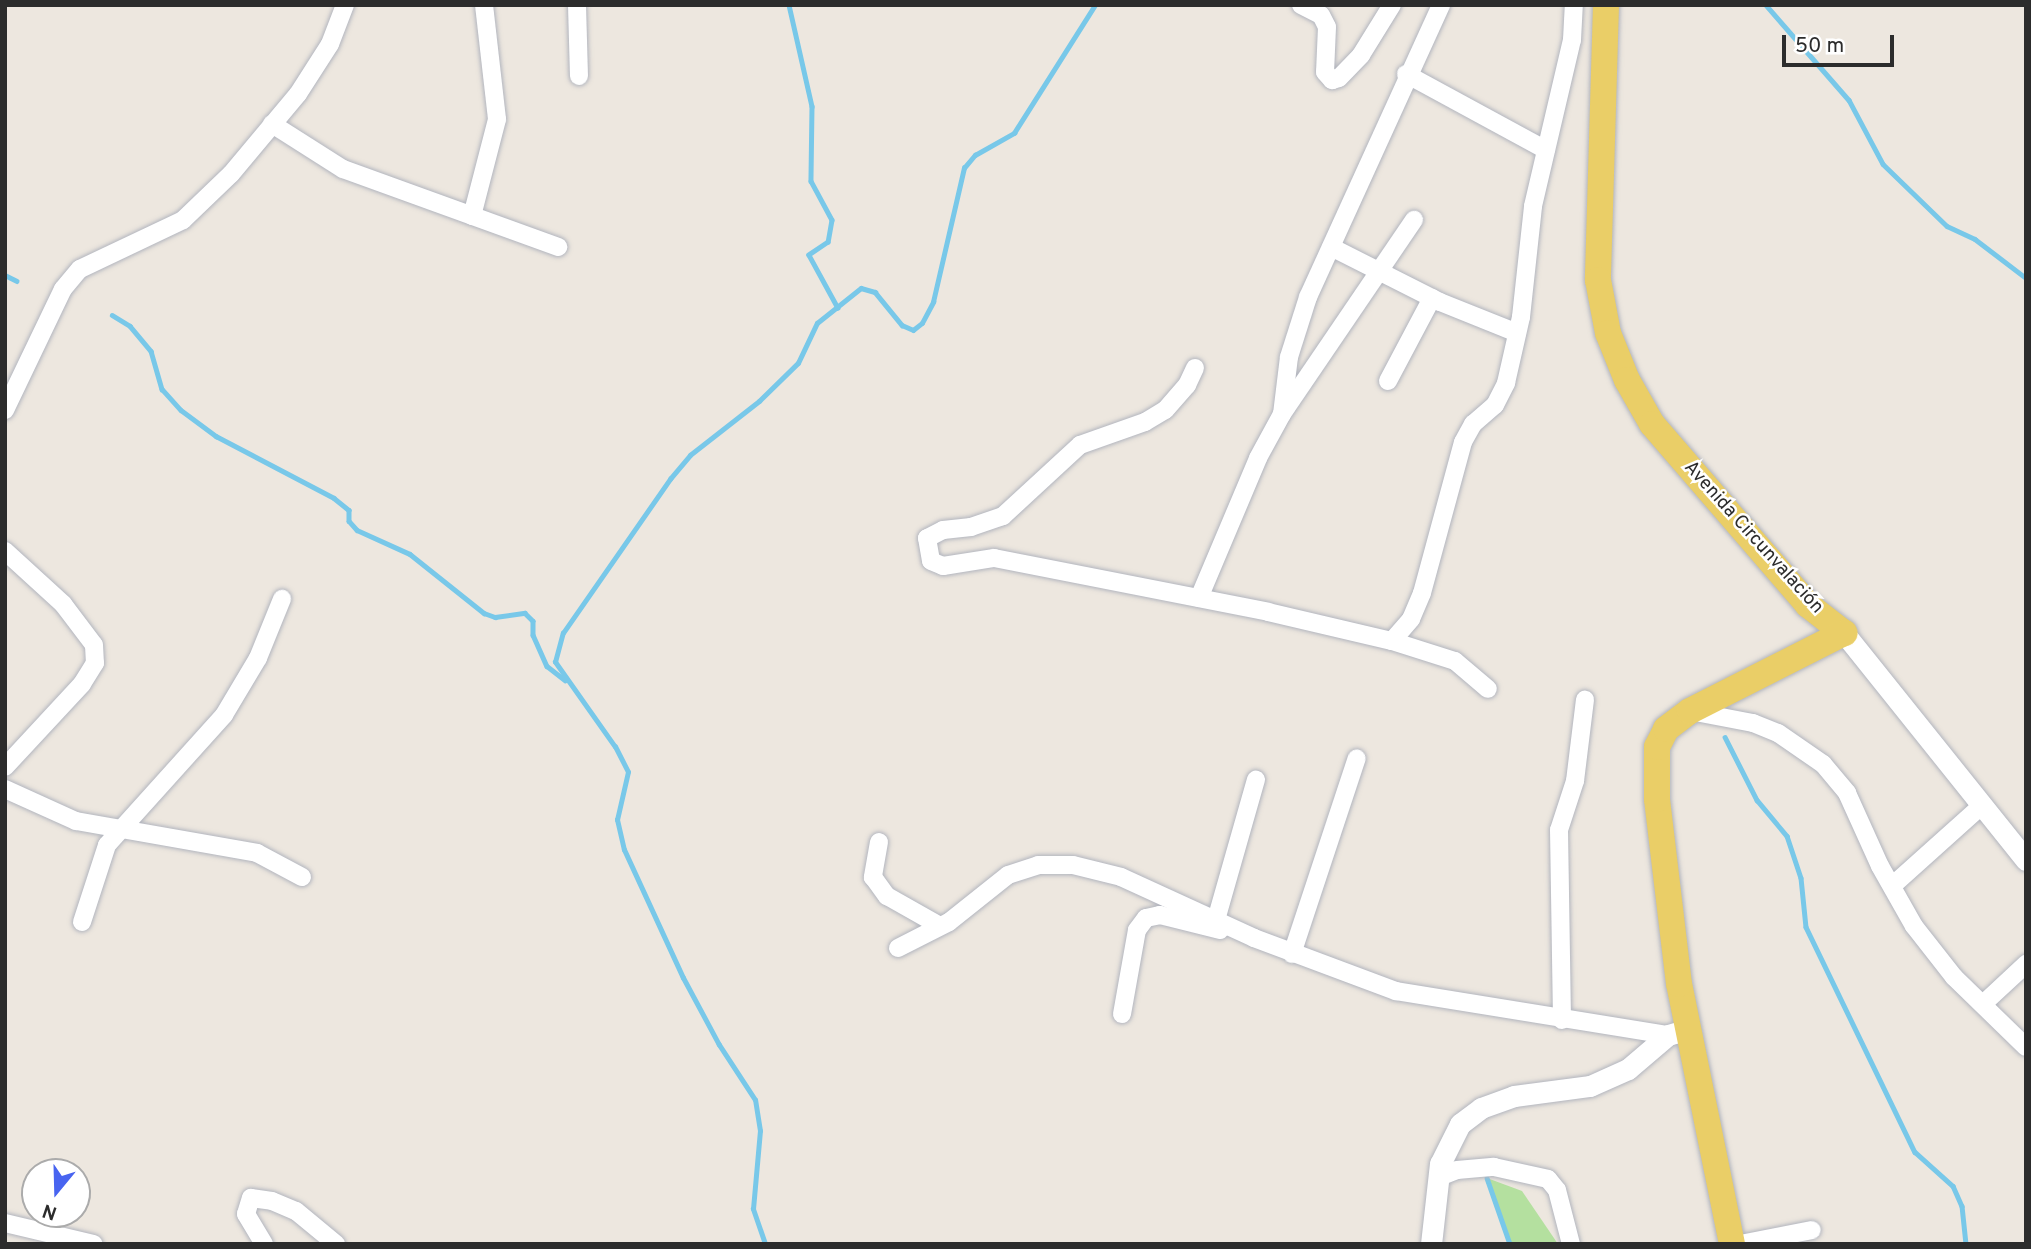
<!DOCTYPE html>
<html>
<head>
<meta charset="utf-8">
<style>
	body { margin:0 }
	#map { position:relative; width:2031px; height:1249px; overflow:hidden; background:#ede7df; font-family:Overpass,sans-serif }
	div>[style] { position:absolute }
	.green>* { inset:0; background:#b4e09f }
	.stream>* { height:4.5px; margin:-2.25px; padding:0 2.25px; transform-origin:2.25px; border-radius:2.25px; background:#78c8e9 }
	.roads { filter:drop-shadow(0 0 2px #b2b5be) drop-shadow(0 0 2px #b2b5be) }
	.minor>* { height:18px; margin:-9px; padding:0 9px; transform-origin:9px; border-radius:9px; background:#fff }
	.tertiary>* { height:21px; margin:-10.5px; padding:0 10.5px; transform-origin:10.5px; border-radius:10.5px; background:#fff }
	.primary>* { height:26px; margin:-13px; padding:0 13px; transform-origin:13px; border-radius:13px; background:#eace67 }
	span { translate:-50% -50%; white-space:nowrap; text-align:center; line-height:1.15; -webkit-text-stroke:5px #fff; paint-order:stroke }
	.street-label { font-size:19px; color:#2c2c2c }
	.frame { position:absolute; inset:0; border:7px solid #2c2c2c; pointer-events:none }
	.north { position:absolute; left:21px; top:1158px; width:70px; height:70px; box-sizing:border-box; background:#fff; border:2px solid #ababab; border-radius:50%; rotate:199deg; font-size:19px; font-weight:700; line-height:28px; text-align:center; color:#2c2c2c }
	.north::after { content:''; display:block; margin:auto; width:24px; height:32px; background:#4864f0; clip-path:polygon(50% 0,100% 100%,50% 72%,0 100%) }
	.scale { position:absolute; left:1782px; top:35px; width:112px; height:32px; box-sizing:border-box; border:4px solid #2c2c2c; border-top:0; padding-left:9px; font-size:21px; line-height:24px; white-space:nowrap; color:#2c2c2c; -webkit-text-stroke:5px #fff; paint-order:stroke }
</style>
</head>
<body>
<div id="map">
	<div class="green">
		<div style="clip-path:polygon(1487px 1178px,1522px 1191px,1558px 1244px,1510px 1244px)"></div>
	</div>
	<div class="stream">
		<div style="left:789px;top:5px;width:104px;rotate:77.2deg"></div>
		<div style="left:812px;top:106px;width:75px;rotate:90.8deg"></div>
		<div style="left:811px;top:181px;width:44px;rotate:61.7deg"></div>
		<div style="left:832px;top:220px;width:22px;rotate:100deg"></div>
		<div style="left:828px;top:242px;width:23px;rotate:146deg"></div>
		<div style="left:809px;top:255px;width:60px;rotate:61.3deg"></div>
		<div style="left:1766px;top:5px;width:126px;rotate:48.9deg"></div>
		<div style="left:1849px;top:100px;width:72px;rotate:62deg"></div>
		<div style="left:1883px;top:164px;width:89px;rotate:44.1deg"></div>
		<div style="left:1947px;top:226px;width:31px;rotate:25deg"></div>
		<div style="left:1975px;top:239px;width:64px;rotate:37.4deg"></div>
		<div style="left:5px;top:275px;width:13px;rotate:27deg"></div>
		<div style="left:112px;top:315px;width:21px;rotate:31deg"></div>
		<div style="left:130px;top:326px;width:33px;rotate:50deg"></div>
		<div style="left:151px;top:351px;width:40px;rotate:74deg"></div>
		<div style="left:162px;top:389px;width:28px;rotate:48deg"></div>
		<div style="left:181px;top:410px;width:44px;rotate:36.6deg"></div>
		<div style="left:216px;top:436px;width:133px;rotate:27.7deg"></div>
		<div style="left:334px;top:498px;width:19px;rotate:39deg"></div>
		<div style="left:349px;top:510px;width:11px;rotate:90deg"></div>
		<div style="left:349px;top:521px;width:12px;rotate:48deg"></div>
		<div style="left:357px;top:530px;width:58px;rotate:24.4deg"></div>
		<div style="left:410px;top:554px;width:95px;rotate:38.6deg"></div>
		<div style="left:484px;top:613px;width:12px;rotate:20deg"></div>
		<div style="left:495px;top:617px;width:30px;rotate:-8deg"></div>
		<div style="left:525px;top:613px;width:11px;rotate:45deg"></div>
		<div style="left:533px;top:621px;width:14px;rotate:90deg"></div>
		<div style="left:533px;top:635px;width:34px;rotate:66deg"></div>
		<div style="left:547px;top:666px;width:23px;rotate:38deg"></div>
		<div style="left:1725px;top:737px;width:71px;rotate:63.1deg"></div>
		<div style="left:1757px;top:800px;width:47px;rotate:50.2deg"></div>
		<div style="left:1787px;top:836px;width:44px;rotate:71.6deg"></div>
		<div style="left:1801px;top:878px;width:49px;rotate:84.2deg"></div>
		<div style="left:1806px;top:927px;width:250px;rotate:64.2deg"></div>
		<div style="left:1915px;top:1152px;width:51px;rotate:41.8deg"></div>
		<div style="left:1953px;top:1186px;width:22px;rotate:66deg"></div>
		<div style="left:1962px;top:1206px;width:38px;rotate:84deg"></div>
		<div style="left:1487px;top:1178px;width:70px;rotate:70.8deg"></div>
		<div style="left:765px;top:1244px;width:37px;rotate:-109deg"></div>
		<div style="left:753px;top:1209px;width:78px;rotate:-84.9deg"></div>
		<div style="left:760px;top:1131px;width:31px;rotate:-99deg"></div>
		<div style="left:755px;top:1100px;width:66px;rotate:-123.2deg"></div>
		<div style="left:719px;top:1045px;width:76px;rotate:-118.2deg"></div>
		<div style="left:683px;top:978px;width:141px;rotate:-114.7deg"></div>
		<div style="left:624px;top:850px;width:31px;rotate:-103deg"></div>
		<div style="left:617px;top:820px;width:49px;rotate:-77.1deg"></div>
		<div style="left:628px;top:772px;width:28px;rotate:-117deg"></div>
		<div style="left:615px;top:747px;width:104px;rotate:-125.2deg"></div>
		<div style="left:555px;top:662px;width:30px;rotate:-75deg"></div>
		<div style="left:563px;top:633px;width:188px;rotate:-55.2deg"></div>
		<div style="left:670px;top:479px;width:31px;rotate:-50deg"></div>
		<div style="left:690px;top:455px;width:88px;rotate:-38deg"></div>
		<div style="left:759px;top:401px;width:54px;rotate:-44.3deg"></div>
		<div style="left:798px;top:363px;width:44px;rotate:-64.6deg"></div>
		<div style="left:817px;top:323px;width:56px;rotate:-38.5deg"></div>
		<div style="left:861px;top:288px;width:15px;rotate:16deg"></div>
		<div style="left:875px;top:292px;width:43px;rotate:50.7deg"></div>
		<div style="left:902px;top:325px;width:12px;rotate:24deg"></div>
		<div style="left:913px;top:330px;width:11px;rotate:-38deg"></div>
		<div style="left:922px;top:323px;width:24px;rotate:-62deg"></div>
		<div style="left:933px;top:302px;width:138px;rotate:-77deg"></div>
		<div style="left:964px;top:168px;width:17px;rotate:-50deg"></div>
		<div style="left:975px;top:155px;width:45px;rotate:-29.4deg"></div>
		<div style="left:1014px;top:133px;width:151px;rotate:-57.7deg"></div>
	</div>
	<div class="roads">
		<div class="minor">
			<div style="left:577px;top:5px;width:71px;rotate:88.4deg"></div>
			<div style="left:1301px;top:5px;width:22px;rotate:27deg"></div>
			<div style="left:1321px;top:15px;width:13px;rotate:63deg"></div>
			<div style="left:1327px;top:27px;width:45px;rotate:92.5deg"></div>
			<div style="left:1325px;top:72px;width:11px;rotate:49deg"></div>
			<div style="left:1332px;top:80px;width:7px;rotate:-16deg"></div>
			<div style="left:1339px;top:78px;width:32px;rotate:-46deg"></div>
			<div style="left:1361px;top:55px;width:59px;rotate:-58.2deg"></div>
			<div style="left:1406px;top:74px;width:159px;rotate:28.5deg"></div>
			<div style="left:272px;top:124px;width:84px;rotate:32.4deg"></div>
			<div style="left:343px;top:169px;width:229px;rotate:19.9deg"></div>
			<div style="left:472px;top:216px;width:100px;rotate:-75.5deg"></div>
			<div style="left:497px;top:119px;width:115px;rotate:-96.5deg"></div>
			<div style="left:1331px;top:247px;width:122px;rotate:26.8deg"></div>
			<div style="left:1440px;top:302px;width:83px;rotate:21.9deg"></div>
			<div style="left:1195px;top:368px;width:19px;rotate:115deg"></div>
			<div style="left:1187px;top:385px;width:33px;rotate:131deg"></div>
			<div style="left:1165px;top:410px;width:23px;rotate:149deg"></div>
			<div style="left:1145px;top:422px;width:69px;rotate:160.5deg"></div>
			<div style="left:1080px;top:445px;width:105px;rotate:137.3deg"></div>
			<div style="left:1003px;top:516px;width:34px;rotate:161deg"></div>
			<div style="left:971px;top:527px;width:28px;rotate:174deg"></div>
			<div style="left:943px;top:530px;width:18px;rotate:153deg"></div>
			<div style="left:927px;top:538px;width:23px;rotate:80deg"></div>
			<div style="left:931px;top:561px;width:13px;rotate:23deg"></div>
			<div style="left:943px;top:566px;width:52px;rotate:-8.9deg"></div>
			<div style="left:994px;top:558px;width:279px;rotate:11.1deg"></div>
			<div style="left:1268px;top:612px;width:127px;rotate:13.2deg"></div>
			<div style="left:1392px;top:641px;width:66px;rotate:17.6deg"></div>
			<div style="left:1455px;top:661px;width:43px;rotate:40.3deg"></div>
			<div style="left:1388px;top:381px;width:94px;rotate:-62.1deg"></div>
			<div style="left:5px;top:410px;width:134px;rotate:-64.4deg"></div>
			<div style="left:63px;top:289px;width:26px;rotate:-50deg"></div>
			<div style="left:80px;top:269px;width:114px;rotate:-25.4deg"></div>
			<div style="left:183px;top:220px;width:66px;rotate:-43.8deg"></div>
			<div style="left:231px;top:174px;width:104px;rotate:-50.1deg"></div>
			<div style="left:298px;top:94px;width:59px;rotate:-57.4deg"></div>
			<div style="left:330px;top:44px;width:42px;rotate:-69deg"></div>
			<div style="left:1282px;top:414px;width:57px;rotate:-83deg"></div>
			<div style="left:1289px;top:357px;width:63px;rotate:-72.4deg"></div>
			<div style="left:1308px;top:297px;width:321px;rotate:-65.5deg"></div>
			<div style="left:5px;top:551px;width:79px;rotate:42.4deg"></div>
			<div style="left:63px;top:604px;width:51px;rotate:52.9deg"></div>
			<div style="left:94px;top:645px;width:18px;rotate:87deg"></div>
			<div style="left:95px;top:663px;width:25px;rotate:122deg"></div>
			<div style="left:82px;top:684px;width:113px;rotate:132.9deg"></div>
			<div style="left:1199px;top:598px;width:152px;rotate:-67.1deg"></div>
			<div style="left:1258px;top:458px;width:50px;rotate:-61.4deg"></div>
			<div style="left:1282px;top:414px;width:235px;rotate:-55.8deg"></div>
			<div style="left:1392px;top:641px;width:29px;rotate:-49deg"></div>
			<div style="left:1411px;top:619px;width:28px;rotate:-67deg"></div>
			<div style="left:1422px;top:593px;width:156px;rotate:-74.8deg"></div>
			<div style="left:1463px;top:442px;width:21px;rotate:-61deg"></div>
			<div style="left:1473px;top:424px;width:29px;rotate:-41deg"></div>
			<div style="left:1495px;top:405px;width:25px;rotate:-63deg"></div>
			<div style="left:1506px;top:383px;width:68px;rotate:-77.2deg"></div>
			<div style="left:1521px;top:317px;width:112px;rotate:-83.8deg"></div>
			<div style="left:1533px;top:206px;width:171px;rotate:-76.8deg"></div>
			<div style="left:1572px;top:40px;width:35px;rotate:-87deg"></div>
			<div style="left:1690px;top:711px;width:64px;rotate:10.8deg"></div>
			<div style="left:1753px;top:723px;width:27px;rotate:22deg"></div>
			<div style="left:1778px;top:733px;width:55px;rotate:34.6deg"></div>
			<div style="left:1823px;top:764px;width:38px;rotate:50deg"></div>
			<div style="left:1847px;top:793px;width:80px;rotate:65.7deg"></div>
			<div style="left:1880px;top:866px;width:69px;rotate:60.5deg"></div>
			<div style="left:1914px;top:926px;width:65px;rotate:51.9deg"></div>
			<div style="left:1954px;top:977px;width:100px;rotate:44.2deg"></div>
			<div style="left:5px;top:789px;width:78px;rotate:24.3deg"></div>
			<div style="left:76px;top:821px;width:184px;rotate:10deg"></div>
			<div style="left:257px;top:853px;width:51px;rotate:28.1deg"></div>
			<div style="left:879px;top:842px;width:36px;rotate:100deg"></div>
			<div style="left:873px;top:877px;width:24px;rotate:54deg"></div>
			<div style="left:887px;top:896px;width:61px;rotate:29.5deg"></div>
			<div style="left:1892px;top:886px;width:117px;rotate:-41.9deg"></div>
			<div style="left:1216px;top:920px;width:146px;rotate:-74.1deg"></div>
			<div style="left:82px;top:922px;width:81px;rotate:-72deg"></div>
			<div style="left:107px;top:845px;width:175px;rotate:-48deg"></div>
			<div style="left:224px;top:715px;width:66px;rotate:-59.2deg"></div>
			<div style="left:258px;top:658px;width:64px;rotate:-67.9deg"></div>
			<div style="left:898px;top:948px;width:57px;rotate:-27deg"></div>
			<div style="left:949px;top:922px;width:75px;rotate:-38.5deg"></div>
			<div style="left:1008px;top:875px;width:32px;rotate:-18deg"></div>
			<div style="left:1038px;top:865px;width:35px"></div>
			<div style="left:1073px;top:865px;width:49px;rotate:14deg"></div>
			<div style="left:1121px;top:877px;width:146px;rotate:24.6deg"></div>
			<div style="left:1254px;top:938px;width:152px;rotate:20.5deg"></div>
			<div style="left:1396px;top:991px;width:276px;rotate:9.2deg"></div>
			<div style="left:1292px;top:954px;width:206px;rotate:-71.7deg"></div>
			<div style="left:1983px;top:1004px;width:59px;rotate:-42.9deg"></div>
			<div style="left:1122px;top:1014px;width:85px;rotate:-79.9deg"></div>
			<div style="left:1137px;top:930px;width:15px;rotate:-53deg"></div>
			<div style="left:1146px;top:918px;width:14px;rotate:-12deg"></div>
			<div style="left:1160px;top:915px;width:62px;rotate:14deg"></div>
			<div style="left:1562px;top:1020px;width:190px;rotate:-90.9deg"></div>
			<div style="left:1559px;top:830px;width:52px;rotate:-71.9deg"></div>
			<div style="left:1575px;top:781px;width:82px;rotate:-83deg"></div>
			<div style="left:1439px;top:1177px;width:19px;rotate:-21deg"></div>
			<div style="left:1457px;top:1170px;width:37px;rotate:-5deg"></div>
			<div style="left:1494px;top:1167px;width:55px;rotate:12.5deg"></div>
			<div style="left:1548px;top:1179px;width:14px;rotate:51deg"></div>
			<div style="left:1557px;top:1190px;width:56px;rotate:75.5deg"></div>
			<div style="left:5px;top:1223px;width:91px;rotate:13.3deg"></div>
			<div style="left:264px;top:1244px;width:35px;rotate:-121deg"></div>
			<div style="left:246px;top:1214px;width:17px;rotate:-73deg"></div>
			<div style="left:251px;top:1198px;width:21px;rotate:8deg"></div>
			<div style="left:272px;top:1201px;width:26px;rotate:23deg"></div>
			<div style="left:296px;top:1211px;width:52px;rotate:39.5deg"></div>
			<div style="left:1740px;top:1244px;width:73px;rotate:-11deg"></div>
		</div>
		<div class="tertiary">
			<div style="left:1844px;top:633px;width:291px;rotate:51.3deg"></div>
			<div style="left:1431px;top:1244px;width:81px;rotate:-83.6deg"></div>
			<div style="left:1440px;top:1164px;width:45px;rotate:-63.4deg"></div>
			<div style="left:1460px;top:1124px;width:26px;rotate:-37deg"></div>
			<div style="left:1481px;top:1108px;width:35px;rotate:-20deg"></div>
			<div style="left:1514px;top:1096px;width:77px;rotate:-7.5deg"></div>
			<div style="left:1590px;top:1086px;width:42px;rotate:-24.1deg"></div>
			<div style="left:1628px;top:1069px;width:52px;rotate:-40.4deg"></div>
			<div style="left:1668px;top:1035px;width:22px;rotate:-16deg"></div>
		</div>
		<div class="primary">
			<div style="left:1606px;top:5px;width:275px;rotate:91.7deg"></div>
			<div style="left:1598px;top:280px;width:54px;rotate:79.3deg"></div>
			<div style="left:1608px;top:333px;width:51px;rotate:68deg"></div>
			<div style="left:1627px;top:380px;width:51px;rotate:60.4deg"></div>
			<div style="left:1652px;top:424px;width:239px;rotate:49.2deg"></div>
			<div style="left:1808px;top:605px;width:46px;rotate:37.9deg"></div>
			<div style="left:1732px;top:1244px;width:265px;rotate:-101.5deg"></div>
			<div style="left:1679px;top:984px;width:186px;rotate:-96.8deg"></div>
			<div style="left:1657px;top:799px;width:52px;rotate:-90deg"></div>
			<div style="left:1657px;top:747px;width:20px;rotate:-63deg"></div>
			<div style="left:1666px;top:729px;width:30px;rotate:-37deg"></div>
			<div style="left:1690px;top:711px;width:173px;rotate:-26.9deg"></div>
		</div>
	</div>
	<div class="street-label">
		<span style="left:1753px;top:538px;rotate:48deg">Avenida Circunvalación</span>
	</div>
	<div class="frame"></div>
	<div class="north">N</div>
	<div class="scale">50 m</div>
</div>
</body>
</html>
